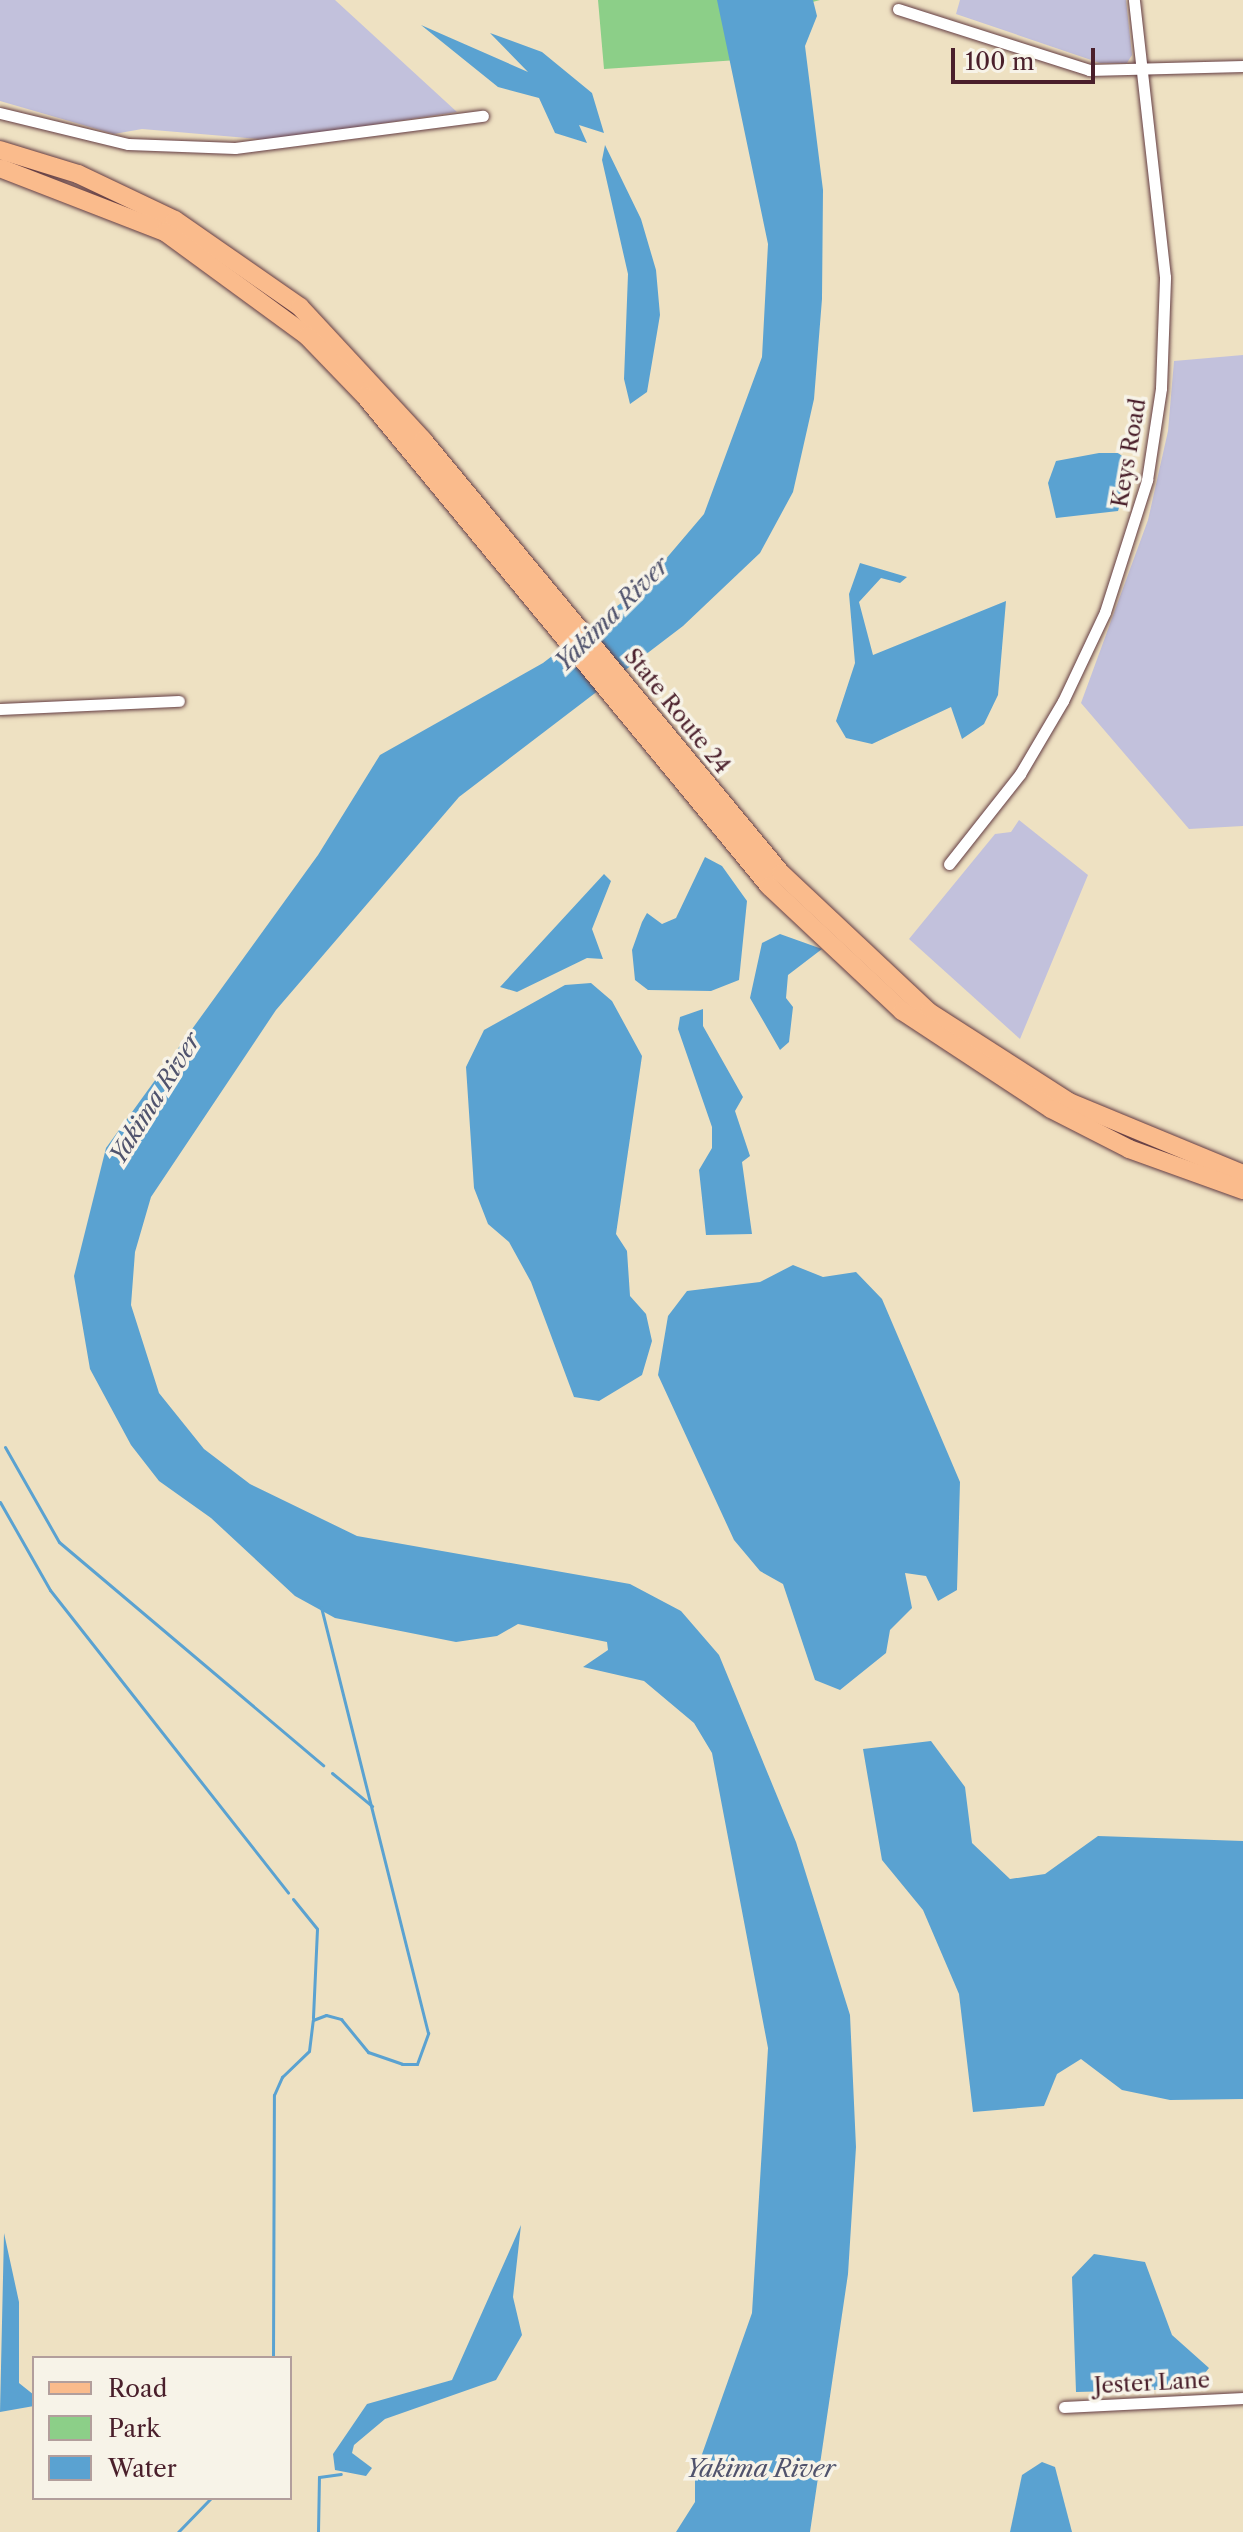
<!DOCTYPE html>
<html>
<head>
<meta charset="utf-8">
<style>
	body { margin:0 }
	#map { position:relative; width:1243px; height:2532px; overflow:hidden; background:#eee1c2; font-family:"Libre Caslon Text",serif }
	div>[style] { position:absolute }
	.industrial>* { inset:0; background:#c2c1dc }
	.green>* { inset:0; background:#8ccf88 }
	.water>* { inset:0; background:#5aa2d1 }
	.stream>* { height:3px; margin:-1.5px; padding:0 1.5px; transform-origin:1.5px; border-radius:1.5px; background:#5aa2d1 }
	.roads { filter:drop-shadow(0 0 2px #633c42) drop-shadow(0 0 2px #633c42) }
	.minor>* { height:11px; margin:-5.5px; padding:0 5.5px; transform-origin:5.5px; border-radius:5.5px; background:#fff }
	.primary>* { height:18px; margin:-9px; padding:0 9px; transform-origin:9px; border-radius:9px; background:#fabb8c }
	span { translate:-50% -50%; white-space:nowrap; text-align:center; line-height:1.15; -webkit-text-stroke:7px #f7f3e8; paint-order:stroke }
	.street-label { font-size:22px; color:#4a1f2b }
	.water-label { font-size:24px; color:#50536d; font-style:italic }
	.legend { position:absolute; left:32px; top:2356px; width:260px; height:144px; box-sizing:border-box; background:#f7f3e8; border:2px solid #b29e9c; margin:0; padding:10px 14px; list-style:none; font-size:24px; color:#4a1f2b }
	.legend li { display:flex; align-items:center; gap:16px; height:40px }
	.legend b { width:40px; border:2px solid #b29e9c }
	.scale { position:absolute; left:951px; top:48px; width:144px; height:36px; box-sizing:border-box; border:4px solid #4a1f2b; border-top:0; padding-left:10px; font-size:24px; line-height:28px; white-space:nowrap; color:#4a1f2b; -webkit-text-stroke:6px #f7f3e8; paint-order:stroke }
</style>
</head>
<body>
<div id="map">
	<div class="industrial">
		<div style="clip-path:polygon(0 0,335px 0,457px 112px,272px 140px,142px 129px,114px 134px,0 101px)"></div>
		<div style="clip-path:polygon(960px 0,1126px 0,1132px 55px,1127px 63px,1100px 63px,956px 14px)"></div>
		<div style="clip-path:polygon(1243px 355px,1243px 826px,1189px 829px,1081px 703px,1148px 520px,1168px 431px,1174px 361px)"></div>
		<div style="clip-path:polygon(1019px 820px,1088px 875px,1020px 1039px,909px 939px,995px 834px,1011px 832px)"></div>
	</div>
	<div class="green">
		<div style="clip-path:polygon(598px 0,820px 0,790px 8px,797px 56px,604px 69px)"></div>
	</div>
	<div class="water">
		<div style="clip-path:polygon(717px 0,813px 0,817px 16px,805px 46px,823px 190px,822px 299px,814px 399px,793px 492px,760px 553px,683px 626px,459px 797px,276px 1010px,151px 1197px,135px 1252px,131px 1305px,159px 1393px,204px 1449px,250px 1484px,357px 1536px,630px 1584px,681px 1611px,719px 1655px,796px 1842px,850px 2015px,856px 2147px,848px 2274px,810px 2532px,676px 2532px,695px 2502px,695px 2474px,752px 2313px,768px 2048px,712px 1753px,694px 1723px,644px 1681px,583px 1667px,608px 1650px,607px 1642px,518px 1624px,497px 1636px,456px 1642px,335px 1618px,295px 1596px,211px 1518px,159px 1481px,131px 1445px,90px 1369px,74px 1276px,106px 1148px,318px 855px,380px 755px,543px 663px,642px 587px,704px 514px,762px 357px,768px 244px)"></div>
		<div style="clip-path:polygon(421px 25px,528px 72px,490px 33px,542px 52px,592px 93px,604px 133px,579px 125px,587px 143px,555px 133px,539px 98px,498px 87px)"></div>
		<div style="clip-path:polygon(605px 145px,641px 219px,656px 270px,660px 315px,647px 392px,630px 404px,624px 379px,628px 274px,602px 160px)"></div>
		<div style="clip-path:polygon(1099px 453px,1118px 453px,1133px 464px,1118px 511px,1056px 518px,1048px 483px,1056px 461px)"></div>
		<div style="clip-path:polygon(860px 563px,907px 577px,900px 583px,881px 578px,859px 602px,873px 655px,1006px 601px,998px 695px,984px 724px,962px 739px,951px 707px,872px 744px,846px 738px,836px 721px,855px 663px,849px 594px)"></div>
		<div style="clip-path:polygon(705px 857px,722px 866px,747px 901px,739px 980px,711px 991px,648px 990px,635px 980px,632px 950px,642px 922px,647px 913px,662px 924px,676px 918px)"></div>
		<div style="clip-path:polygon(604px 874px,611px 881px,592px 929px,603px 959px,587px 958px,517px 992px,500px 987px)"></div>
		<div style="clip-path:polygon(780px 934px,822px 949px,788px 975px,786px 998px,793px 1007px,789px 1042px,780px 1050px,750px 998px,762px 943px)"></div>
		<div style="clip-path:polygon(591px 983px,612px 1001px,642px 1056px,616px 1234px,627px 1251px,630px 1296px,646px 1314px,652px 1341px,642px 1375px,599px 1401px,574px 1397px,531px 1282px,509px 1242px,488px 1224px,474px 1188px,466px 1067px,484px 1030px,565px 985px)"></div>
		<div style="clip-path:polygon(703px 1009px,703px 1026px,743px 1097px,735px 1111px,750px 1156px,742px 1162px,752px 1234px,706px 1235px,699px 1170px,712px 1148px,712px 1127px,678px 1029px,680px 1017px)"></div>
		<div style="clip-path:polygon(793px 1265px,823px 1277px,856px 1272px,882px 1299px,960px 1482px,957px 1590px,938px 1601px,926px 1576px,905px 1573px,912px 1608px,890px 1630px,886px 1653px,840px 1690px,815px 1680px,783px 1584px,760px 1571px,734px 1540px,658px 1375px,668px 1316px,687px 1291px,760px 1282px)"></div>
		<div style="clip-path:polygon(931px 1741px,965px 1787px,972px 1843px,1010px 1879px,1045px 1874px,1098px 1836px,1243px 1841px,1243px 2099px,1170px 2100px,1122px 2090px,1081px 2059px,1057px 2074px,1044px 2106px,973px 2112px,959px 1994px,923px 1910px,882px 1860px,863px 1749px)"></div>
		<div style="clip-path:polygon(521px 2225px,513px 2297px,522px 2335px,496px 2380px,385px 2419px,354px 2445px,352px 2453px,372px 2468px,366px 2476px,335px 2470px,333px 2454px,367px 2404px,452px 2380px)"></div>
		<div style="clip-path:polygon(4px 2233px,19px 2302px,19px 2383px,34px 2395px,34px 2406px,0 2412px)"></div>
		<div style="clip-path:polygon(1094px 2254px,1145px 2262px,1172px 2335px,1209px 2368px,1192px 2389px,1076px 2392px,1072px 2277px)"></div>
		<div style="clip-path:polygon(1042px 2462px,1055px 2467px,1072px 2532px,1010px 2532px,1022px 2475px)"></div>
	</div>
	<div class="stream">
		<div style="left:5px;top:1447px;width:109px;rotate:60.4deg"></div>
		<div style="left:59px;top:1542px;width:346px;rotate:40.2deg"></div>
		<div style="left:0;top:1502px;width:101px;rotate:60.4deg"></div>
		<div style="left:50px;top:1590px;width:385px;rotate:51.8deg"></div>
		<div style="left:332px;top:1773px;width:52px;rotate:39.5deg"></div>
		<div style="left:293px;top:1899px;width:38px;rotate:51deg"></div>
		<div style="left:317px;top:1929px;width:89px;rotate:92.6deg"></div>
		<div style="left:273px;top:2358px;width:263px;rotate:-89.8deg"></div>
		<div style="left:274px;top:2095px;width:20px;rotate:-66deg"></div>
		<div style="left:282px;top:2077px;width:37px;rotate:-44deg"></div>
		<div style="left:309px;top:2051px;width:31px;rotate:-83deg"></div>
		<div style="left:313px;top:2020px;width:14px;rotate:-21deg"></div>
		<div style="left:326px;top:2015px;width:16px;rotate:15deg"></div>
		<div style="left:341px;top:2019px;width:43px;rotate:50.7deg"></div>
		<div style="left:368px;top:2052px;width:36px;rotate:19deg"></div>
		<div style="left:402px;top:2064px;width:15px"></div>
		<div style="left:417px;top:2064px;width:33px;rotate:-70deg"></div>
		<div style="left:428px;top:2033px;width:439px;rotate:-104.1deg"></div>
		<div style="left:178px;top:2532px;width:47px;rotate:-45.9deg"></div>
		<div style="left:318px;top:2532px;width:55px;rotate:-89deg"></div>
		<div style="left:319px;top:2477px;width:22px;rotate:-8deg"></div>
	</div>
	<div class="roads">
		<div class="minor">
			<div style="left:898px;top:9px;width:201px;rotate:17.7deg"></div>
			<div style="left:1089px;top:70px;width:154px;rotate:-1.5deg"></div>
			<div style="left:0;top:113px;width:132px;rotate:13.6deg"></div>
			<div style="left:128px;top:144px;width:107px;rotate:2.1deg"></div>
			<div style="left:235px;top:148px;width:250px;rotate:-7.4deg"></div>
			<div style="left:0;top:709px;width:179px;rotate:-2.6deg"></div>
			<div style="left:949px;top:864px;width:115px;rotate:-51.7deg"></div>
			<div style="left:1020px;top:774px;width:85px;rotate:-59.5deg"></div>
			<div style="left:1063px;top:701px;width:98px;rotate:-64.7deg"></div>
			<div style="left:1105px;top:612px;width:139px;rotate:-72.3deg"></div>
			<div style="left:1147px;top:480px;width:93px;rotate:-81.3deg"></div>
			<div style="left:1161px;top:388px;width:111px;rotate:-87.9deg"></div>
			<div style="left:1165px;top:277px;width:279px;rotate:-96.4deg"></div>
			<div style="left:1064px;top:2407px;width:179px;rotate:-2.9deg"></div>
		</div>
		<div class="primary">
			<div style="left:0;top:150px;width:82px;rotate:17.1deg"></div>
			<div style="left:78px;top:174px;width:107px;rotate:25.4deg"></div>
			<div style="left:175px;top:220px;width:152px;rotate:34.8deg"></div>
			<div style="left:300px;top:307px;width:181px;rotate:47.2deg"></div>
			<div style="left:423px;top:440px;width:562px;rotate:50.42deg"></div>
			<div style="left:781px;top:873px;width:203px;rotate:43.2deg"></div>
			<div style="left:929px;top:1012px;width:166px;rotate:32.7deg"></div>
			<div style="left:1069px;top:1102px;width:188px;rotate:22.5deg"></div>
			<div style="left:0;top:168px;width:177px;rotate:21.2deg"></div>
			<div style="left:165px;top:232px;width:176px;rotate:36.2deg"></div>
			<div style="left:307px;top:336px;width:83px;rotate:46deg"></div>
			<div style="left:365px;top:396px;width:635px;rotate:50.49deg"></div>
			<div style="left:769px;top:886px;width:183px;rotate:43.2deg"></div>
			<div style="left:902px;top:1011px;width:178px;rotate:33.3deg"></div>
			<div style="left:1051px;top:1109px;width:88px;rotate:27.1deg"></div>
			<div style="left:1129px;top:1149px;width:121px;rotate:19.8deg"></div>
		</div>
	</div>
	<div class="street-label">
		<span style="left:1129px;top:453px;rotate:-80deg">Keys Road</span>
		<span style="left:677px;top:711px;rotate:51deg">State Route 24</span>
		<span style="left:1152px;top:2383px;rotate:-3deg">Jester Lane</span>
	</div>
	<div class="water-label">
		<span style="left:612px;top:614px;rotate:-45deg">Yakima River</span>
		<span style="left:155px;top:1098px;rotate:-58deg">Yakima River</span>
		<span style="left:761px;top:2469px">Yakima River</span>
	</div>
	<ul class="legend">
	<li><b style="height:10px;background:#fabb8c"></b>Road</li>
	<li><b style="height:22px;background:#8ccf88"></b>Park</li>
	<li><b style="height:22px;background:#5aa2d1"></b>Water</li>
	</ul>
	<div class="scale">100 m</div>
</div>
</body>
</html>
